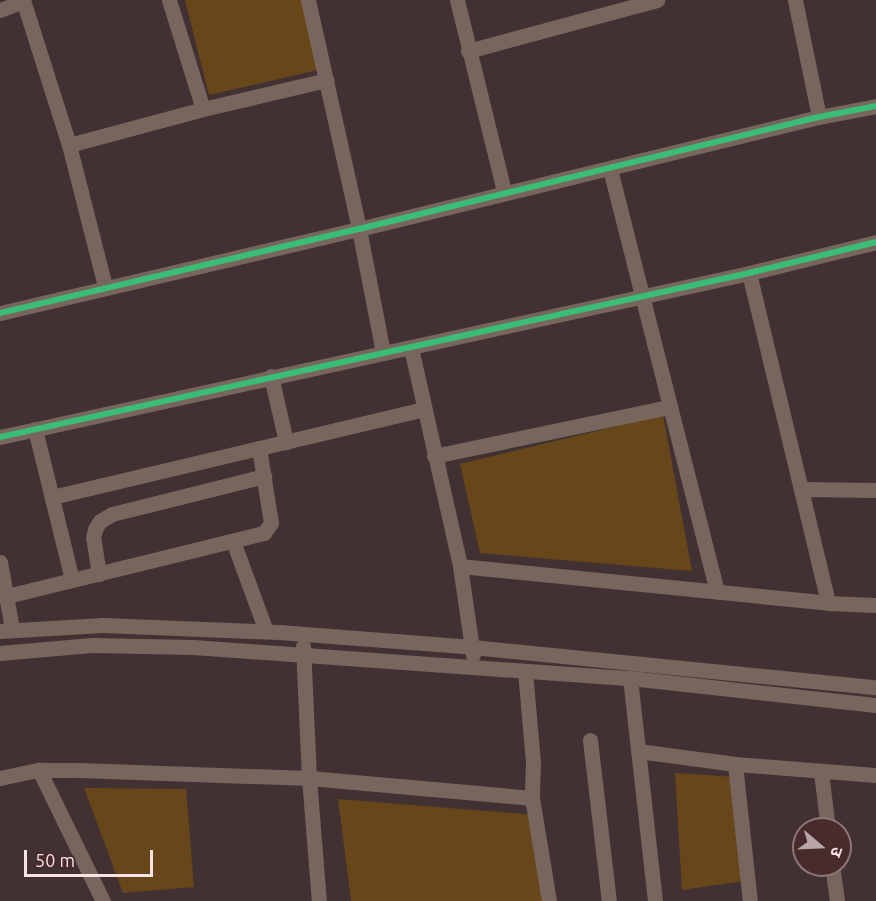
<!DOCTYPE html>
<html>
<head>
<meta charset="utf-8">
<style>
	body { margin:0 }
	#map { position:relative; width:876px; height:901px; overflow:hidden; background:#423133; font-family:Ubuntu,"Noto Sans Devanagari",sans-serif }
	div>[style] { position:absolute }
	.green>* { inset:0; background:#67471a }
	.minor>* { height:15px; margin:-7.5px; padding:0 7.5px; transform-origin:7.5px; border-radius:7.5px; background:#78655e }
	.cycleway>* { height:6px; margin:-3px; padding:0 3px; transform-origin:3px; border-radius:3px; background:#3abd76 }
	span { translate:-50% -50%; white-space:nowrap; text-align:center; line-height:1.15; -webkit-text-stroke:4.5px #482b2d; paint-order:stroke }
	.north { position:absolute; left:792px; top:817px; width:60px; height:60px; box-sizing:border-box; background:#482b2d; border:2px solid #8e7576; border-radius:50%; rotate:109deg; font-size:16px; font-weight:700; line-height:24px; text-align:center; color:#f7e3e3 }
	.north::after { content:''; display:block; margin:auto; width:21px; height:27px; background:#b8a5a5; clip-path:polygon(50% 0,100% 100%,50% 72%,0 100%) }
	.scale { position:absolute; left:24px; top:850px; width:129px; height:27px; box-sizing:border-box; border:3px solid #f7e3e3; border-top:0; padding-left:8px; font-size:18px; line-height:21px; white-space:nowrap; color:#f7e3e3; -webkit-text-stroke:4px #482b2d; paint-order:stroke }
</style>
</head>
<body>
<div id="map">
	<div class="green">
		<div style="clip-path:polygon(185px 0,303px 0,318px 70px,209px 95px)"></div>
		<div style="clip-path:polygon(663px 415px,692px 571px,480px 553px,460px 464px)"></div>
		<div style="clip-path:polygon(675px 773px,735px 777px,743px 881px,682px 890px)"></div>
		<div style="clip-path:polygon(84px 788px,186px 789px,194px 887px,123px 893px)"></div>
		<div style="clip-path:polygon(338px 799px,535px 815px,546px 901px,351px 901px)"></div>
	</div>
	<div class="minor">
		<div style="left:23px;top:0;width:152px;rotate:72.4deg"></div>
		<div style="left:69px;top:145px;width:146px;rotate:75.7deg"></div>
		<div style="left:169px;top:0;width:114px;rotate:72.7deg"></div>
		<div style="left:308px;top:0;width:235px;rotate:77.4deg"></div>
		<div style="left:359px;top:229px;width:125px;rotate:79deg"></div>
		<div style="left:457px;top:0;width:198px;rotate:76.2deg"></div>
		<div style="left:795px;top:0;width:119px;rotate:78.4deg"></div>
		<div style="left:0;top:10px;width:25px;rotate:-21deg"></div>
		<div style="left:468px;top:51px;width:196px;rotate:-15.1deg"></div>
		<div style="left:69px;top:145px;width:139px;rotate:-15deg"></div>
		<div style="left:203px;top:109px;width:127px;rotate:-13.2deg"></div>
		<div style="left:610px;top:169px;width:436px;rotate:75.8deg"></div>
		<div style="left:749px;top:273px;width:339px;rotate:76.5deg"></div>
		<div style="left:0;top:313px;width:369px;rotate:-13.2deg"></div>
		<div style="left:359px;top:229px;width:473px;rotate:-13.7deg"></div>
		<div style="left:819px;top:117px;width:58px;rotate:-10.9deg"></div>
		<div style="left:411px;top:348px;width:223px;rotate:77.3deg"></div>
		<div style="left:460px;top:566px;width:90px;rotate:81.7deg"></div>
		<div style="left:271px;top:376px;width:68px;rotate:77.2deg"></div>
		<div style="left:35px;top:429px;width:155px;rotate:76.2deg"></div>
		<div style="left:0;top:437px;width:767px;rotate:-12.35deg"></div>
		<div style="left:749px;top:273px;width:131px;rotate:-13.7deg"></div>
		<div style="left:434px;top:456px;width:239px;rotate:-11.8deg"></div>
		<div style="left:801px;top:489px;width:75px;rotate:0.8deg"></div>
		<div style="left:52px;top:497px;width:382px;rotate:-13.3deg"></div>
		<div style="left:233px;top:541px;width:96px;rotate:69.9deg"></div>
		<div style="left:0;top:562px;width:68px;rotate:79.8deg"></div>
		<div style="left:460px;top:566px;width:370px;rotate:5.7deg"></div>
		<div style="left:828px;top:603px;width:48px;rotate:2.4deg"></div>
		<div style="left:99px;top:574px;width:36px;rotate:-99deg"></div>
		<div style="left:93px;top:538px;width:9px;rotate:-77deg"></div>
		<div style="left:95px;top:529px;width:9px;rotate:-58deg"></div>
		<div style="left:100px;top:521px;width:14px;rotate:-30deg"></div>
		<div style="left:112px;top:514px;width:157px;rotate:-14deg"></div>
		<div style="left:7px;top:596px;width:265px;rotate:-13.8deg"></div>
		<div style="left:264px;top:533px;width:12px;rotate:-55deg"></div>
		<div style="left:271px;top:523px;width:76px;rotate:-99.1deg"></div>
		<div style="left:0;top:631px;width:103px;rotate:-3.3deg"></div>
		<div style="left:103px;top:625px;width:176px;rotate:2.3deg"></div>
		<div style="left:279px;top:632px;width:194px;rotate:4.4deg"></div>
		<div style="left:472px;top:647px;width:406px;rotate:5.7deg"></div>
		<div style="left:303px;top:646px;width:132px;rotate:87.4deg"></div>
		<div style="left:309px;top:778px;width:123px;rotate:85.4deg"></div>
		<div style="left:0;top:653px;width:92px;rotate:-5deg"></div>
		<div style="left:92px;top:645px;width:101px;rotate:1.1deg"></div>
		<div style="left:193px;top:647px;width:438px;rotate:4.1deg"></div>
		<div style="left:630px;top:678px;width:247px;rotate:6.3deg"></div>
		<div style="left:525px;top:671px;width:92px;rotate:85deg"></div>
		<div style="left:533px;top:763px;width:35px;rotate:92deg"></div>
		<div style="left:532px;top:798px;width:104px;rotate:80.6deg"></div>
		<div style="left:630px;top:678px;width:224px;rotate:83.6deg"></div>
		<div style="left:590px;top:740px;width:162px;rotate:83.3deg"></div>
		<div style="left:638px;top:751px;width:98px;rotate:7.6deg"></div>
		<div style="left:735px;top:764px;width:141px;rotate:4.5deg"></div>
		<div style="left:735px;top:764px;width:138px;rotate:83.8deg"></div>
		<div style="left:39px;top:770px;width:146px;rotate:64deg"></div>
		<div style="left:821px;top:772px;width:57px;rotate:83deg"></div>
		<div style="left:0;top:778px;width:40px;rotate:-12deg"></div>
		<div style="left:39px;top:770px;width:40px"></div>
		<div style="left:79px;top:770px;width:230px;rotate:2deg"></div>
		<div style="left:309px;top:778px;width:224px;rotate:5.1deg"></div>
		<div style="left:832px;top:865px;width:36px;rotate:82deg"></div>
	</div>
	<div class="cycleway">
		<div style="left:0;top:313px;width:369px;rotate:-13.2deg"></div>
		<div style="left:359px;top:229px;width:473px;rotate:-13.7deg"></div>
		<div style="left:819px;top:117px;width:58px;rotate:-10.9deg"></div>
		<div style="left:0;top:437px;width:767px;rotate:-12.35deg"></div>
		<div style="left:749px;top:273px;width:131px;rotate:-13.7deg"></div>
	</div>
	<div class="north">उ</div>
	<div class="scale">50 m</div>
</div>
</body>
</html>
